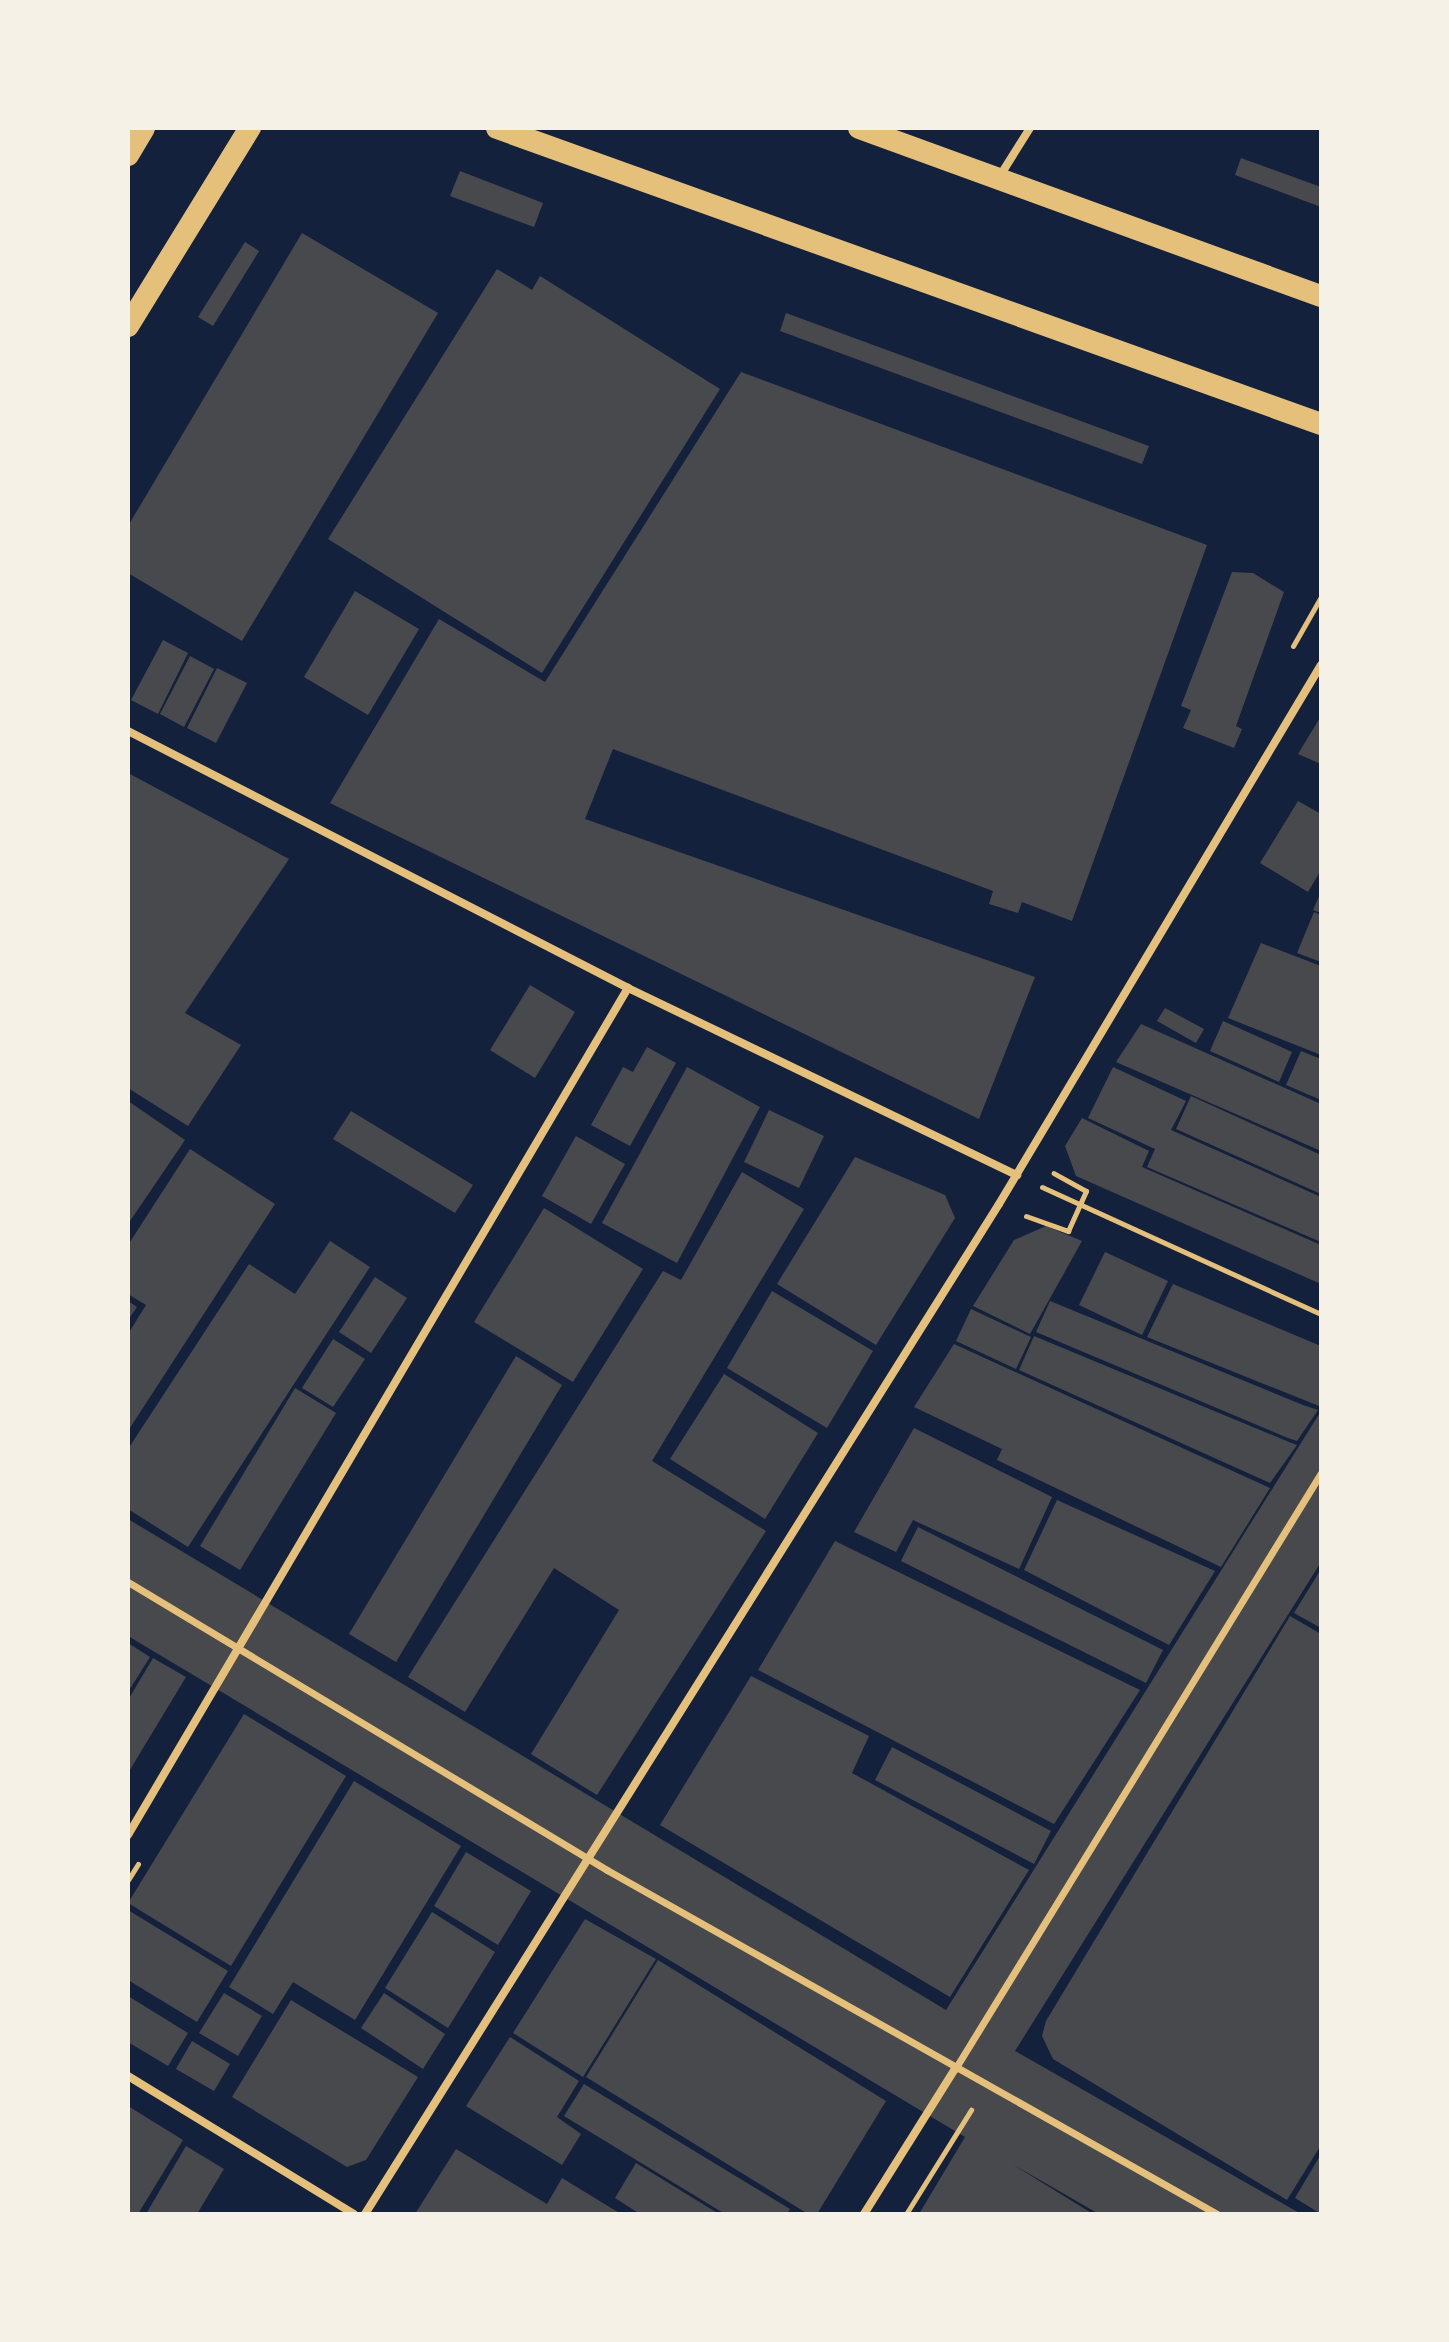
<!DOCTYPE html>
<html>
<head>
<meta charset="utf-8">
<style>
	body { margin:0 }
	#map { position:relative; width:1449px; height:2342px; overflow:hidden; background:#14213d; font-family:Montserrat,sans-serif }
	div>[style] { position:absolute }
	.building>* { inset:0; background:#48494c }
	.path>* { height:5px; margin:-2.5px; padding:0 2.5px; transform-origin:2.5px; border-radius:2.5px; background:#e5c07b }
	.pedestrian>* { height:7px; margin:-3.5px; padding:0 3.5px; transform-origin:3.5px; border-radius:3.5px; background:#e5c07b }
	.minor>* { height:8px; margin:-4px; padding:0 4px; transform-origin:4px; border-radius:4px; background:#e5c07b }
	.trunk>* { height:22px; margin:-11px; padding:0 11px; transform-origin:11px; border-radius:11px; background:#e5c07b }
	span { translate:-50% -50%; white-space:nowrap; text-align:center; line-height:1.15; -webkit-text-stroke:8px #f6f1e7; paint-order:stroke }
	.frame { position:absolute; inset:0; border:130px solid #f6f1e7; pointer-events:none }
</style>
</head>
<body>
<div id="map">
	<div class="building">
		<div style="clip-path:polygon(1241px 158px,1321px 187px,1321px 207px,1235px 175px)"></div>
		<div style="clip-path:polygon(460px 171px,543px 203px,534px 227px,450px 196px)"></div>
		<div style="clip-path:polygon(302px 233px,438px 313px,242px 641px,128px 573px,128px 526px)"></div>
		<div style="clip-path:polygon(245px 242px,259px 251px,213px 326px,198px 317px)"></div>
		<div style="clip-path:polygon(497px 269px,532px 290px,540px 276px,720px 389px,542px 673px,328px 539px)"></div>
		<div style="clip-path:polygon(786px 313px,1149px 446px,1142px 464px,780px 331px)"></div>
		<div style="clip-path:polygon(741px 372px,1207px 545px,1072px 921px,1022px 902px,1018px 913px,989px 904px,993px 891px,613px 749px,585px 819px,1035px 977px,979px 1119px,330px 803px,439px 619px,545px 682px)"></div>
		<div style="clip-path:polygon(1232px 572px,1253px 573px,1284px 592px,1236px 726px,1242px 729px,1234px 748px,1183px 728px,1191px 710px,1181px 706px)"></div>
		<div style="clip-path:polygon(355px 591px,419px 629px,368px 715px,304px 677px)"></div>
		<div style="clip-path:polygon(163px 640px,188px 653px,158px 714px,131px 700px)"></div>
		<div style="clip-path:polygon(190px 656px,214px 669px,184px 727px,160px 714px)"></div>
		<div style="clip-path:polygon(217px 668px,247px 683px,216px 743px,187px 728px)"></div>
		<div style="clip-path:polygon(1321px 716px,1321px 764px,1298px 754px)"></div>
		<div style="clip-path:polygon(128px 773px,289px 859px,185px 1013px,241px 1045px,188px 1126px,128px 1088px)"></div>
		<div style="clip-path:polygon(1298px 801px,1321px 814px,1321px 870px,1308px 892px,1260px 863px)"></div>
		<div style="clip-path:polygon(1321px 892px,1321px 913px,1313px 910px)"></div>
		<div style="clip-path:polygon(1314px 912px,1321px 915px,1321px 962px,1297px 953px)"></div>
		<div style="clip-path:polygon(1261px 943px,1321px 966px,1321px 1055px,1228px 1018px)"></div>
		<div style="clip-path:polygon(530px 985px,575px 1012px,535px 1078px,490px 1050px)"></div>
		<div style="clip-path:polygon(1165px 1008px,1204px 1029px,1196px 1043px,1157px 1021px)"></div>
		<div style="clip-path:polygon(1223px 1021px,1292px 1052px,1279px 1082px,1210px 1051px)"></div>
		<div style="clip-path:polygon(1141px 1024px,1321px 1104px,1321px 1151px,1116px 1062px)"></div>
		<div style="clip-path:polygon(647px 1047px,676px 1063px,630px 1146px,591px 1125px,623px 1067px,633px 1072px)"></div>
		<div style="clip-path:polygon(1301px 1051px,1321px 1059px,1321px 1100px,1286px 1085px)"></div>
		<div style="clip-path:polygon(687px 1067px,760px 1107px,677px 1263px,602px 1223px)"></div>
		<div style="clip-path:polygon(1113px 1067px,1186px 1101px,1171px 1130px,1321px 1197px,1321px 1242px,1147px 1167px,1155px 1149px,1088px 1118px)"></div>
		<div style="clip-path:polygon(1191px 1096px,1321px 1155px,1321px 1194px,1176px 1129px)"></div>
		<div style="clip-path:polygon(128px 1101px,185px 1140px,128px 1224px)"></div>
		<div style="clip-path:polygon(769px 1110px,824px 1136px,799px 1188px,744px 1162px)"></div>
		<div style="clip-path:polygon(351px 1111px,473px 1185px,455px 1213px,333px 1139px)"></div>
		<div style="clip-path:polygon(1082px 1118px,1149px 1151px,1142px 1167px,1321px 1245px,1321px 1284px,1076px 1176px,1065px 1146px)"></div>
		<div style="clip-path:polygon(576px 1136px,625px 1164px,591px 1224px,542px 1196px)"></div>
		<div style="clip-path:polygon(190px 1149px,275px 1204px,128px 1431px,128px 1334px,146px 1305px,128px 1294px,128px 1245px)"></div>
		<div style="clip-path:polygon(855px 1157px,945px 1195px,955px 1218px,876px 1345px,777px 1284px)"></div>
		<div style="clip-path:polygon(742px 1172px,804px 1209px,652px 1461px,766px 1531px,597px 1795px,531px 1754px,619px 1610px,554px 1568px,465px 1712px,408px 1677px,663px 1271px,681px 1280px)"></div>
		<div style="clip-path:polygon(544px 1208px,643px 1269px,573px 1382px,474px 1322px)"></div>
		<div style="clip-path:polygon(1046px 1226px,1082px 1241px,1030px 1334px,973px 1306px,1014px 1240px)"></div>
		<div style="clip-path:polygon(330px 1241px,370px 1267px,188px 1547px,128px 1509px,128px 1449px,249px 1264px,295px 1294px)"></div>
		<div style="clip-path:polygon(1105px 1252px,1168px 1281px,1142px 1335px,1079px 1305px)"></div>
		<div style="clip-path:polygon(375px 1277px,407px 1298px,371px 1353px,339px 1332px)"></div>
		<div style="clip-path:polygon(1173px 1284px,1321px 1346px,1319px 1406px,1147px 1337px)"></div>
		<div style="clip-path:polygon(772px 1291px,873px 1351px,827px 1428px,727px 1368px)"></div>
		<div style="clip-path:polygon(128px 1301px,137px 1307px,128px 1320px)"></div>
		<div style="clip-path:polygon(1050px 1301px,1303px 1405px,1318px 1410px,1297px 1441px,1288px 1438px,1036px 1332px)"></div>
		<div style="clip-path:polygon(971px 1309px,1031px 1337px,1016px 1369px,956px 1341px)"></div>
		<div style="clip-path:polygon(1034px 1336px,1289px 1442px,1297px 1445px,1270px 1483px,1019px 1370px)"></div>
		<div style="clip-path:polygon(333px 1339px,365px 1359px,333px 1407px,302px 1388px)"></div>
		<div style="clip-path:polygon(954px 1344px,1270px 1488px,1221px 1567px,997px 1460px,1002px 1449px,914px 1407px)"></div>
		<div style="clip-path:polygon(516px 1356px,562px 1385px,396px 1662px,349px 1634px)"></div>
		<div style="clip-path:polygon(724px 1374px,818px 1433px,765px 1519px,670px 1459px)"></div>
		<div style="clip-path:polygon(295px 1388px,336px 1413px,240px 1570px,200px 1546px)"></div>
		<div style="clip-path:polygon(1321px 1411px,1321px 1562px,1015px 2051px,1301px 2214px,1099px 2214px,1012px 2164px,1093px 2214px,919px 2214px,965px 2137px,128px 1636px,128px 1519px,946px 2010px)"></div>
		<div style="clip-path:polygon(914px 1428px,1052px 1497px,1019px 1569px,913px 1520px,896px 1552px,854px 1532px)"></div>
		<div style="clip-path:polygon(1057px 1500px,1215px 1571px,1169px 1645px,1024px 1570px)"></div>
		<div style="clip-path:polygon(918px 1527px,1163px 1650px,1146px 1683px,901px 1561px)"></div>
		<div style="clip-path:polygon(835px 1541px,1140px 1690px,1054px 1824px,758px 1670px)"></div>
		<div style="clip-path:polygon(1321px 1569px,1321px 1628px,1294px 1613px)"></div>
		<div style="clip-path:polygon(1290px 1616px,1321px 1634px,1321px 2145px,1287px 2200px,1053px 2059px,1042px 2036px,1046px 2021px)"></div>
		<div style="clip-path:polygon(128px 1643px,150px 1657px,128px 1692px)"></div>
		<div style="clip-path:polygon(153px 1658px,186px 1677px,128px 1773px,128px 1700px)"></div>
		<div style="clip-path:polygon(751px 1676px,869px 1736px,852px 1773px,1029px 1870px,950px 1997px,660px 1825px)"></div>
		<div style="clip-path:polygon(244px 1714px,346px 1776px,231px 1966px,128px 1903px)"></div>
		<div style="clip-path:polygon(892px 1747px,1051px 1831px,1034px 1864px,875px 1780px)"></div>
		<div style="clip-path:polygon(354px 1781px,461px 1846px,355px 2020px,293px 1982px,273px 2014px,229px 1987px)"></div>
		<div style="clip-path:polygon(466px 1852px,531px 1891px,498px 1945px,434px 1906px)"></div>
		<div style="clip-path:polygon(128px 1910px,228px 1971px,197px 2022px,128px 1980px)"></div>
		<div style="clip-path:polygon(432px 1912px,495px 1952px,448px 2028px,385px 1988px)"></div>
		<div style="clip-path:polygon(585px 1919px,656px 1959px,583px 2077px,513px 2033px)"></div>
		<div style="clip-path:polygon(658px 1960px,886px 2101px,817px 2214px,808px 2214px,586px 2077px)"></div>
		<div style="clip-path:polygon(224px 1993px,262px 2016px,238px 2056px,199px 2033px)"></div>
		<div style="clip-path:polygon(384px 1993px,445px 2034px,423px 2069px,361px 2028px)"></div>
		<div style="clip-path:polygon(128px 1996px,188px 2033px,168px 2066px,128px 2042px)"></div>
		<div style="clip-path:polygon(291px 2000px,418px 2077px,366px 2160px,347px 2167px,232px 2097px)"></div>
		<div style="clip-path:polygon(510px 2037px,579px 2081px,557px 2117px,581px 2134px,562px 2165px,466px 2106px)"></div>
		<div style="clip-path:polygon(192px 2041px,230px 2064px,214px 2091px,176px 2069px)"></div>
		<div style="clip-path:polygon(584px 2084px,790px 2209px,787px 2214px,725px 2214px,564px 2116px)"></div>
		<div style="clip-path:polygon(128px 2106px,183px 2140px,138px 2214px,128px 2214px)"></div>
		<div style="clip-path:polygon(186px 2146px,224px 2169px,197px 2214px,146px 2214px)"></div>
		<div style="clip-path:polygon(456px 2149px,547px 2204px,562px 2178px,621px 2214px,415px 2214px)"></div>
		<div style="clip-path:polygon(1321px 2154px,1321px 2214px,1295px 2198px)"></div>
		<div style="clip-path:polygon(636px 2163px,719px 2214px,640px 2214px,615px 2198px)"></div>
	</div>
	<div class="path">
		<div style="left:1293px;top:646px;width:56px;rotate:-60.3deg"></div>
		<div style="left:1042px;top:1187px;width:307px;rotate:24.5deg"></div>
		<div style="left:1026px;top:1216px;width:45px;rotate:19.7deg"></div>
		<div style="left:1068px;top:1231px;width:44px;rotate:-65.8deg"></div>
		<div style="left:1086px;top:1191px;width:37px;rotate:-151deg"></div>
		<div style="left:128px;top:1880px;width:19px;rotate:-58deg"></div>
		<div style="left:906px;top:2214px;width:123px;rotate:-58deg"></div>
	</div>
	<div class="pedestrian">
		<div style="left:128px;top:1582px;width:559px;rotate:31.02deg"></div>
		<div style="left:607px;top:1870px;width:700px;rotate:29.42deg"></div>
		<div style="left:955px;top:2069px;width:699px;rotate:-58.45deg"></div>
	</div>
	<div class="minor">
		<div style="left:998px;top:179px;width:60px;rotate:-57.9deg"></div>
		<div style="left:128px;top:731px;width:562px;rotate:27.2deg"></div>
		<div style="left:628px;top:988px;width:432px;rotate:25.7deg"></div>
		<div style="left:128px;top:1835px;width:984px;rotate:-59.45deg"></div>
		<div style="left:128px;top:2076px;width:265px;rotate:31.4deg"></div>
		<div style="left:365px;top:2214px;width:1192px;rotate:-57.88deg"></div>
		<div style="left:999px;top:1204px;width:628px;rotate:-59.15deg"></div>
		<div style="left:864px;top:2214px;width:171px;rotate:-57.9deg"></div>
	</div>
	<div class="trunk">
		<div style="left:497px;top:128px;width:876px;rotate:19.76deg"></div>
		<div style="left:859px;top:128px;width:492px;rotate:20deg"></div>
		<div style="left:128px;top:155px;width:31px;rotate:-59deg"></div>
		<div style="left:128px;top:326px;width:233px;rotate:-58.4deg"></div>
	</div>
	<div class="frame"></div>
</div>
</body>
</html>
